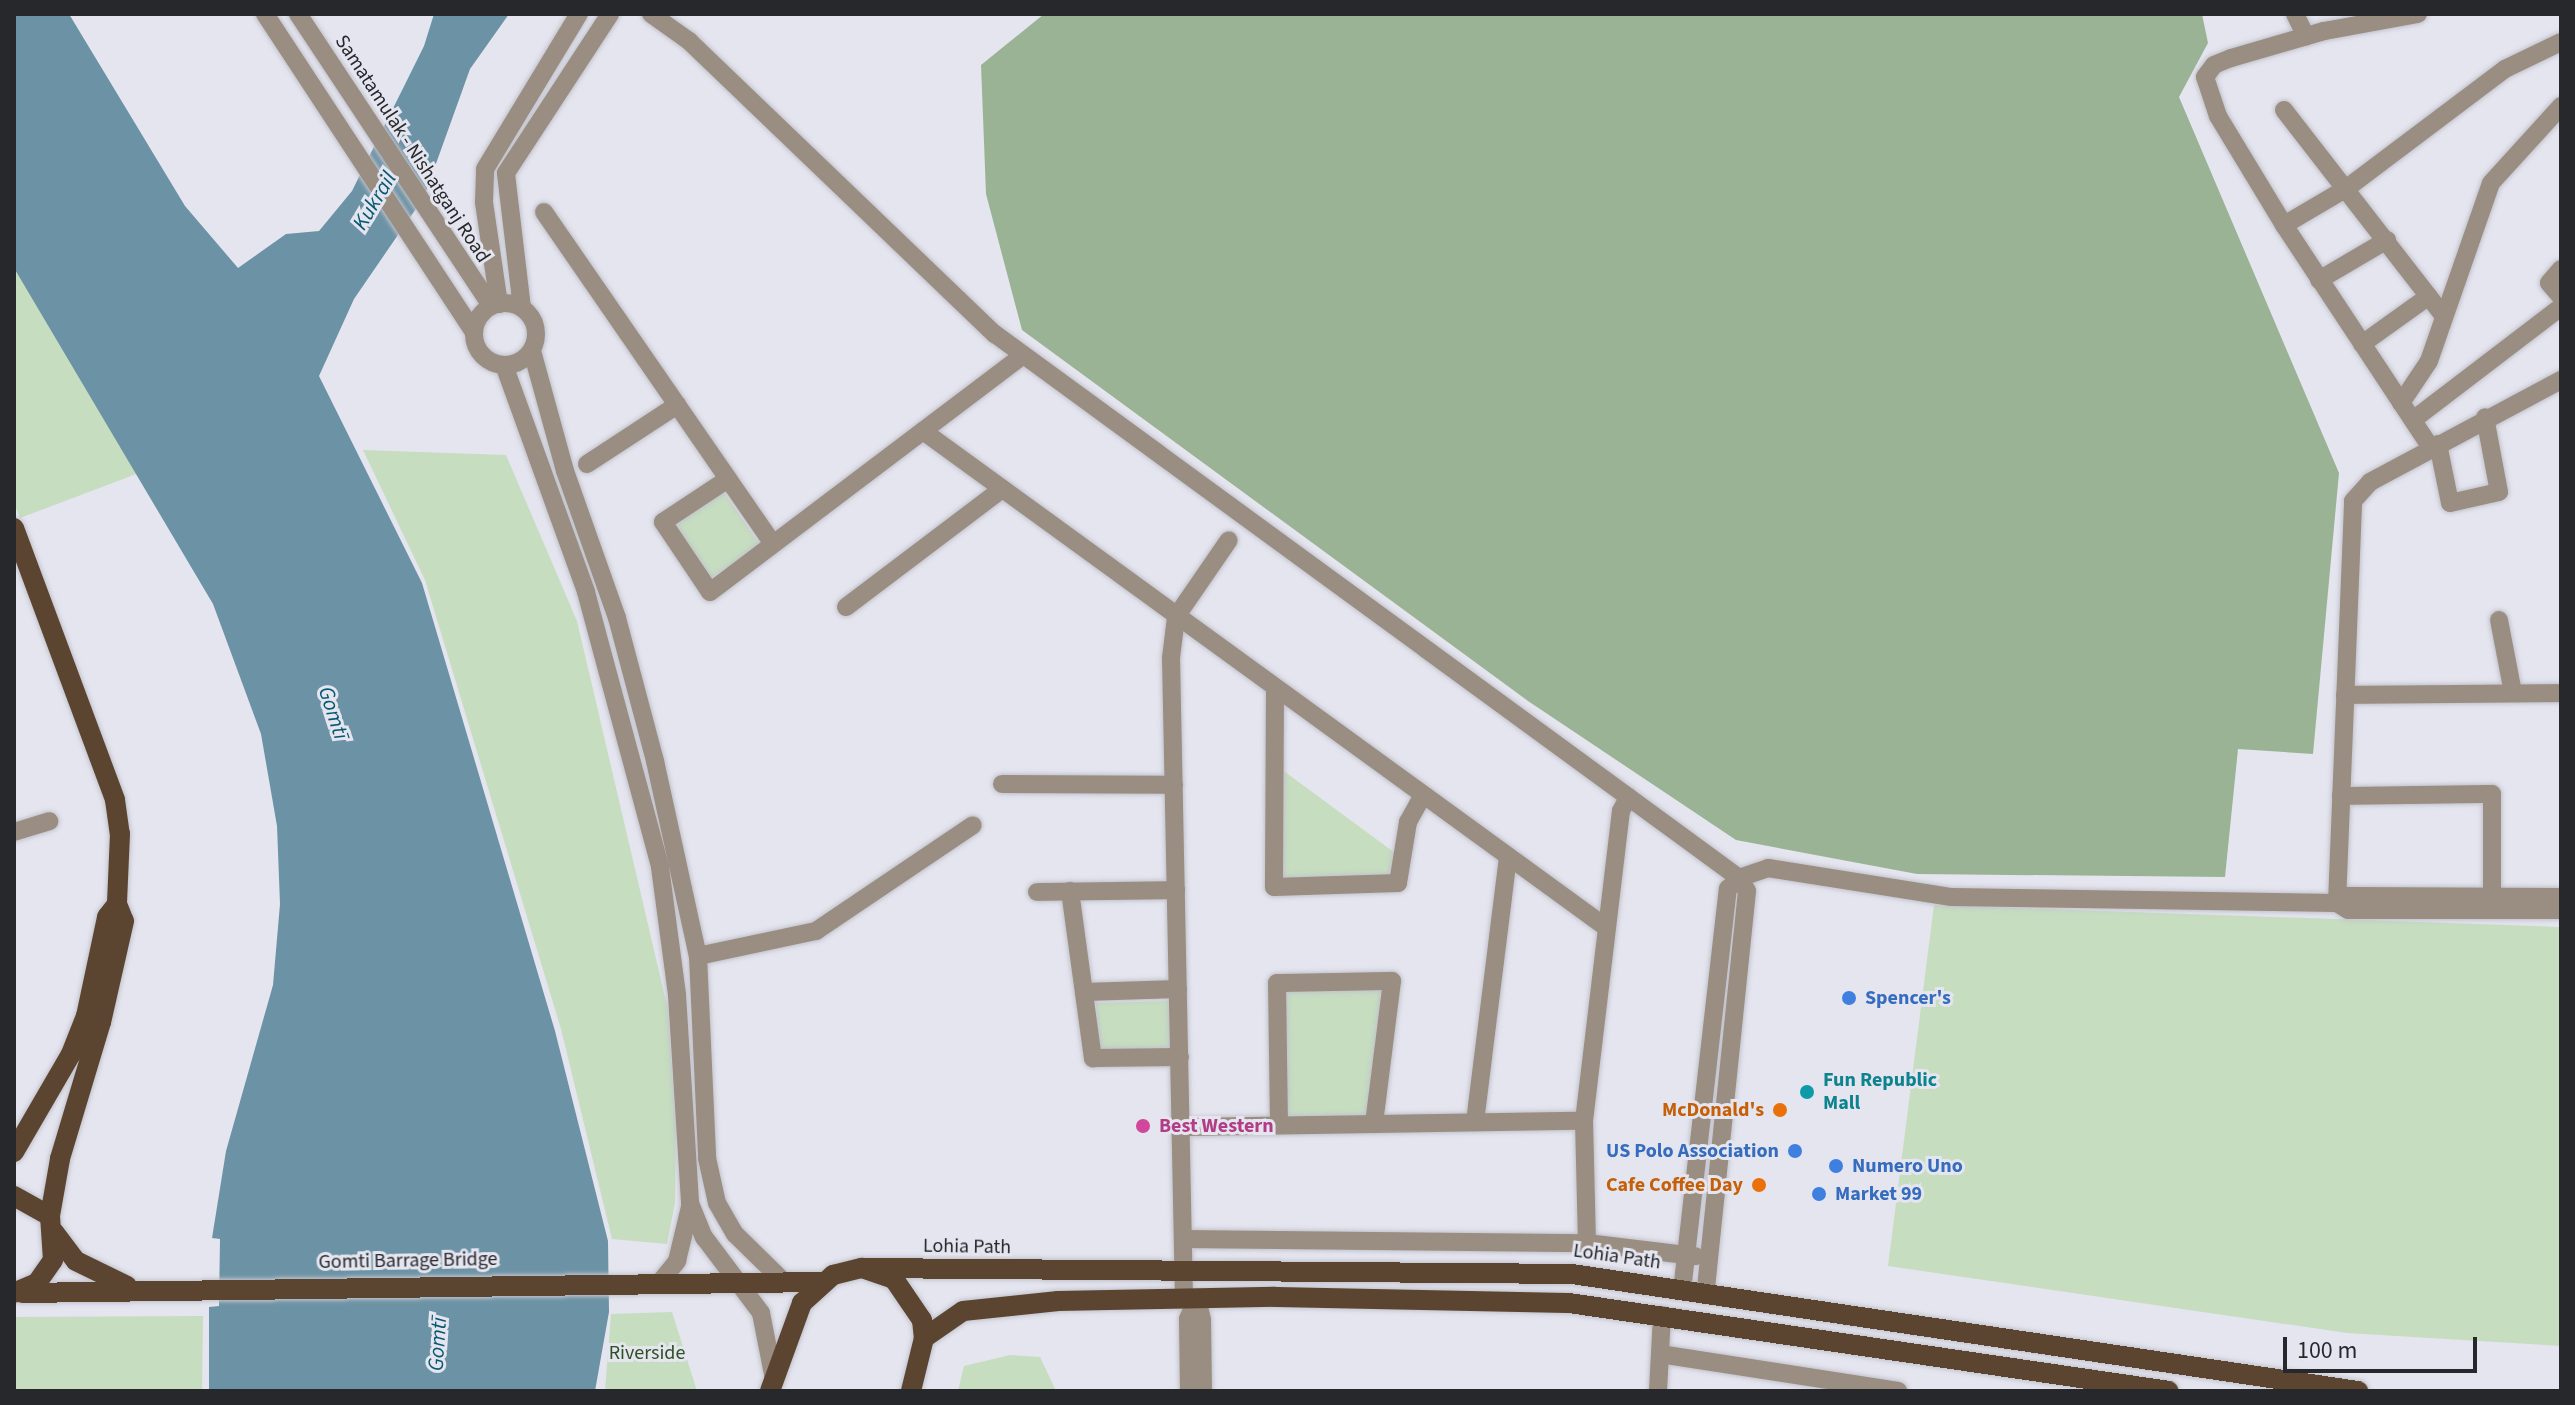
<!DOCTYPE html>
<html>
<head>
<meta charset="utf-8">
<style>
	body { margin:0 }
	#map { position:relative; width:2575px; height:1405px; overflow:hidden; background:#e4e5ef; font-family:"Source Sans 3",sans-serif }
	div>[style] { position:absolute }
	.green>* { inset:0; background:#c6ddc0 }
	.forest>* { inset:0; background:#9bb395 }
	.water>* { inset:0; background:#6c93a5 }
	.roads { filter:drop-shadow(0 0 2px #c2c3cc) drop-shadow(0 0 2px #c2c3cc) }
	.minor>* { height:18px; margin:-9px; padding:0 9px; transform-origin:9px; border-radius:9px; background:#9a8d81 }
	.minor>.ring { margin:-9px; padding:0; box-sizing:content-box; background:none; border:18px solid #9a8d81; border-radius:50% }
	.major>* { height:20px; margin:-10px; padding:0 10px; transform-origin:10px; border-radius:10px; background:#5b4531 }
	.dots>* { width:22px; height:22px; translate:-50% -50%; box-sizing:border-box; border:4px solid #e4e5ef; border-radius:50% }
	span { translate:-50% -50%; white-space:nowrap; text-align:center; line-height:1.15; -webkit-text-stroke:6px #e4e5ef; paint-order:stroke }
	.street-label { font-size:20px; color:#27282b }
	.shop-label { font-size:20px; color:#366cbe; font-weight:700 }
	.left { translate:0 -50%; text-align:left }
	.right { translate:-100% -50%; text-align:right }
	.culture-label { font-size:20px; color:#0d838f; font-weight:700 }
	.food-label { font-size:20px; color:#c56008; font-weight:700 }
	.hotel-label { font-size:20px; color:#b23c85; font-weight:700 }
	.park-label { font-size:20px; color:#2d5024 }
	.water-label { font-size:22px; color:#065872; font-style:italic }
	.frame { position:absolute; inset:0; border:16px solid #27282b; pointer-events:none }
	.scale { position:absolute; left:2283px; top:1337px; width:194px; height:36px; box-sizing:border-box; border:4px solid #27282b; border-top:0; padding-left:10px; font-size:24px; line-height:28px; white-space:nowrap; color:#27282b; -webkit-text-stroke:6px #e4e5ef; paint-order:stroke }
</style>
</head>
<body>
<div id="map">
	<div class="green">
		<div style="clip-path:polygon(14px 268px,139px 473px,20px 518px,14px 503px)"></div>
		<div style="clip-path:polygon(363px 450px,506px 455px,577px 621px,668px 1010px,676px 1127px,675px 1203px,667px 1244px,612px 1239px,561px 1029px,425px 580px)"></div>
		<div style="clip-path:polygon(722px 490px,760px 545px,709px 579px,671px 525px)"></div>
		<div style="clip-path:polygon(1281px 769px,1395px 853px,1391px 876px,1283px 879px)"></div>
		<div style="clip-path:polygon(1934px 905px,2561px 927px,2561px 1346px,2347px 1333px,1888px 1266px)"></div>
		<div style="clip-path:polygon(1385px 987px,1367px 1116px,1285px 1117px,1283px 990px)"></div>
		<div style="clip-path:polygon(1169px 1001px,1170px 1048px,1098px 1051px,1096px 1003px)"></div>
		<div style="clip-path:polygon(672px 1312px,697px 1391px,605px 1391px,611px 1314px)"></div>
		<div style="clip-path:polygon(203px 1316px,202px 1391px,14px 1391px,14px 1317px)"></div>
		<div style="clip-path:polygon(1010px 1355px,1040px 1357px,1056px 1391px,958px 1391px,964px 1366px)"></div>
	</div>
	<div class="forest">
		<div style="clip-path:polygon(1044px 14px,2202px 14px,2208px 43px,2179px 97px,2339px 473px,2313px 754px,2238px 749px,2225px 877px,1917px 874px,1736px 840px,1528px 701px,1022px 330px,986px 194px,981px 65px)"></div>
	</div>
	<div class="water">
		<div style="clip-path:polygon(14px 14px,69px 14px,185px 206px,238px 268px,286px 234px,319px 231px,352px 191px,424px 46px,434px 14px,509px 14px,470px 69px,424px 197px,354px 299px,319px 376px,422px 583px,555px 1031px,608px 1241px,609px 1312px,595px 1391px,209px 1391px,209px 1307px,219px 1306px,220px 1239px,212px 1238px,226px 1151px,273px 985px,280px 904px,277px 826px,261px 734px,213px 604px,14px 268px)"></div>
	</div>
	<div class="roads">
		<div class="minor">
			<div style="left:265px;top:14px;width:381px;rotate:56.7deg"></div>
			<div style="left:298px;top:14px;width:350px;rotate:56.5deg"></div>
			<div style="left:651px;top:14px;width:47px;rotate:35.4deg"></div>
			<div style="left:689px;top:41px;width:424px;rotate:43.8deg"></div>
			<div style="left:995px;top:334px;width:922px;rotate:36.17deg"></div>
			<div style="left:1739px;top:878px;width:15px;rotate:58deg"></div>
			<div style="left:1747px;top:891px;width:405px;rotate:95.9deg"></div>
			<div style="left:2295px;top:14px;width:25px;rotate:64deg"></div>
			<div style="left:2418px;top:14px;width:96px;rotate:169.7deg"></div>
			<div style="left:2324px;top:31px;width:97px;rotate:163.8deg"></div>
			<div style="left:2231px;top:58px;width:18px;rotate:158deg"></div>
			<div style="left:2214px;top:65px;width:15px;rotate:127deg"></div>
			<div style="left:2205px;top:77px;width:41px;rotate:71.6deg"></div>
			<div style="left:2218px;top:116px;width:127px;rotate:58.8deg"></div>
			<div style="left:2284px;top:225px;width:267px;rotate:56.6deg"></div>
			<div style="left:2284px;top:110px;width:261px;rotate:52.2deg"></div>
			<div style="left:544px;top:212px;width:403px;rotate:55.4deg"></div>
			<div style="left:2284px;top:225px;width:73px;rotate:-30.4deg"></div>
			<div style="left:2347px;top:188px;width:198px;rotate:-37deg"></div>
			<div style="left:2505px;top:69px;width:62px;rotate:-25.7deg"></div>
			<div style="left:2561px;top:269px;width:18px;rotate:131deg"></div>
			<div style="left:2549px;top:283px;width:18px;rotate:49deg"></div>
			<div style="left:2319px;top:280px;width:79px;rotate:-30.5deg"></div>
			<div class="ring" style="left:474px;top:303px;width:44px;height:44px"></div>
			<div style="left:499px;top:304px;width:103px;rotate:-98.4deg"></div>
			<div style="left:484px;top:202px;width:33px;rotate:-88deg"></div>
			<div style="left:485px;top:169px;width:181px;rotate:-58.8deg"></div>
			<div style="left:522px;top:308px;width:136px;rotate:-96.8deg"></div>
			<div style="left:506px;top:173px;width:190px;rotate:-56.8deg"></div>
			<div style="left:2362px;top:344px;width:82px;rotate:-35.6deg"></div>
			<div style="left:532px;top:351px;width:124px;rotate:74.6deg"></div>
			<div style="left:565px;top:471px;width:156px;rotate:70.5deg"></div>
			<div style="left:617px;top:618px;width:148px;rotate:75.1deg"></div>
			<div style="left:655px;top:761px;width:200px;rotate:77.6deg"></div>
			<div style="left:698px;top:956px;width:202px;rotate:87.4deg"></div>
			<div style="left:707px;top:1158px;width:46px;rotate:77.5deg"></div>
			<div style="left:717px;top:1203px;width:36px;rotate:60deg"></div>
			<div style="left:735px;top:1234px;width:70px;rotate:44.4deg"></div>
			<div style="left:504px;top:365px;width:241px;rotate:70.1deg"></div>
			<div style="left:586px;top:592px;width:285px;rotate:74.9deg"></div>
			<div style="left:660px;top:867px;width:129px;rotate:82.4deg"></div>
			<div style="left:677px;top:995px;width:208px;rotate:86.4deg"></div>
			<div style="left:690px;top:1203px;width:37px;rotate:68deg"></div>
			<div style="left:704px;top:1237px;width:95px;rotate:53.1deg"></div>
			<div style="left:761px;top:1313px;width:67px;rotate:78.9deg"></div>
			<div style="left:2401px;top:403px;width:50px;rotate:-56.3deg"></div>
			<div style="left:2429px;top:361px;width:188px;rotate:-70.8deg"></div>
			<div style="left:2491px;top:183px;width:104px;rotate:-47.7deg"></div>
			<div style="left:2413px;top:420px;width:186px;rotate:-37.4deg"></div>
			<div style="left:923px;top:431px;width:845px;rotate:36deg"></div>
			<div style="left:2438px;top:444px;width:60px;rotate:78.5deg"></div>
			<div style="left:2450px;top:503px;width:50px;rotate:-12.7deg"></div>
			<div style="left:2499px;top:492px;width:76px;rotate:-100.6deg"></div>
			<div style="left:587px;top:464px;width:108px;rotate:-33.2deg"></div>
			<div style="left:728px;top:479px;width:78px;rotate:146.5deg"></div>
			<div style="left:663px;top:522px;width:84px;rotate:56.1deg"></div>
			<div style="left:710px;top:592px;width:391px;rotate:-37.1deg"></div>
			<div style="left:846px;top:607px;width:196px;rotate:-37.1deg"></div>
			<div style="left:2499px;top:620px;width:74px;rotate:79.1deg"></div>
			<div style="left:1275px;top:688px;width:199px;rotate:90.3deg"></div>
			<div style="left:1274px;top:887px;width:124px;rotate:-1.8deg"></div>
			<div style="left:1398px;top:883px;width:62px;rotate:-80.7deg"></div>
			<div style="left:1408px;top:822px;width:31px;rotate:-61deg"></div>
			<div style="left:2345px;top:695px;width:216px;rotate:-0.5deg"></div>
			<div style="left:1002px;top:784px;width:172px;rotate:0.3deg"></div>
			<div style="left:2341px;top:796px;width:151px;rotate:-0.8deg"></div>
			<div style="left:2492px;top:794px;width:103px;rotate:90deg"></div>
			<div style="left:14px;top:832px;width:37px;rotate:-17deg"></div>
			<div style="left:1070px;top:891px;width:169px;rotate:82.2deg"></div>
			<div style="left:1093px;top:1058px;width:87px;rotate:-0.7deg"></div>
			<div style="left:1037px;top:892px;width:139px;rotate:-0.8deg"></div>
			<div style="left:2337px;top:903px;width:402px;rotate:-87.7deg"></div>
			<div style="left:2353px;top:501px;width:25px;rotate:-48deg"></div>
			<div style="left:2370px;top:482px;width:217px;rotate:-28.1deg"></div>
			<div style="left:2337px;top:903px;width:13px;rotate:32deg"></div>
			<div style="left:2348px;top:910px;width:213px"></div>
			<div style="left:698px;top:956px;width:121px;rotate:-12deg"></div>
			<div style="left:816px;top:931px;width:189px;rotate:-34deg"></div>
			<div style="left:1084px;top:992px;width:94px;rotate:-1.8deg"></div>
			<div style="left:1475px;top:1122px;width:267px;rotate:-82.9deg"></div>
			<div style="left:1279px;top:1125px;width:142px;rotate:-90.8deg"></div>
			<div style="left:1277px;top:983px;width:115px;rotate:-1deg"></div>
			<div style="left:1392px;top:981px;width:144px;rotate:97.2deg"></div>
			<div style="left:1181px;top:1127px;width:403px;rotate:-0.9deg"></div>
			<div style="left:1183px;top:1239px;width:404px;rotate:0.6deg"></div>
			<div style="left:1587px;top:1243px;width:109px;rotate:6.9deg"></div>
			<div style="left:1587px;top:1243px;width:122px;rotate:-91.4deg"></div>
			<div style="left:1584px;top:1121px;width:312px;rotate:-83.2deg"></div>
			<div style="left:1621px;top:811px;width:16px;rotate:-63deg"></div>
			<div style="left:661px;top:1281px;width:26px;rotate:-51deg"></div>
			<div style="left:677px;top:1261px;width:56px;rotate:-76.5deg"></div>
			<div style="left:1682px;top:1291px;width:405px;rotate:-83.5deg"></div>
			<div style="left:1728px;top:889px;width:16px;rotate:-45deg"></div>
			<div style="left:1739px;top:878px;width:31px;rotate:-19deg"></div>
			<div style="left:1768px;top:868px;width:186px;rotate:9deg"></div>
			<div style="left:1952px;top:897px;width:385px;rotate:0.9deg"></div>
			<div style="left:2337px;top:903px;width:13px;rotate:-32deg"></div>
			<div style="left:2348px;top:896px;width:213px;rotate:0.3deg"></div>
			<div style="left:1197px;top:1298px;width:23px;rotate:77deg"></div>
			<div style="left:1202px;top:1320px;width:71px;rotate:89.2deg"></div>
			<div style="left:1184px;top:1299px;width:641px;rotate:-91.16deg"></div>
			<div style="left:1171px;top:658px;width:41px;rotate:-83deg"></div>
			<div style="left:1176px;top:617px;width:93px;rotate:-55.5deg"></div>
			<div style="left:1660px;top:1354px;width:241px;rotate:8.8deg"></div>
			<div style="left:1189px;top:1391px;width:72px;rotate:-90.8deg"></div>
			<div style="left:1188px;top:1319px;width:23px;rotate:-67deg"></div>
			<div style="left:1658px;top:1391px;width:76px;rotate:-87deg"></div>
		</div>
		<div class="major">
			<div style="left:14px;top:528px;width:290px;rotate:69.6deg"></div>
			<div style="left:115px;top:800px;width:34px;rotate:82deg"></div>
			<div style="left:120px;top:834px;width:70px;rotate:92.5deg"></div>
			<div style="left:117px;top:904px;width:18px;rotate:68deg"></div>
			<div style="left:124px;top:921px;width:104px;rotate:102.8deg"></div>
			<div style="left:101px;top:1022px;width:143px;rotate:106.7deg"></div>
			<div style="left:60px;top:1159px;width:58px;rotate:100deg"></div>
			<div style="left:50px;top:1216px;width:44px;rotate:86.1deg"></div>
			<div style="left:53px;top:1260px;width:28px;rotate:125deg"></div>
			<div style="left:37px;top:1283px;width:25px;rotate:157deg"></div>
			<div style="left:14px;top:1152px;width:113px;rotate:-59.8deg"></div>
			<div style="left:71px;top:1054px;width:41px;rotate:-68.5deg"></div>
			<div style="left:86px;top:1016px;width:101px;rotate:-78deg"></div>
			<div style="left:107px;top:917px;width:16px;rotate:-52deg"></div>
			<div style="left:14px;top:1196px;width:41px;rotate:29.1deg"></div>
			<div style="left:54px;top:1232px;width:36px;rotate:53deg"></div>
			<div style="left:76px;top:1261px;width:57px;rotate:26.1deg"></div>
			<div style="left:862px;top:1268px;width:710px;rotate:0.48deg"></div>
			<div style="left:1572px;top:1274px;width:795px;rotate:8.47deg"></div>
			<div style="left:22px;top:1293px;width:799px;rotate:-0.79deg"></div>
			<div style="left:924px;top:1338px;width:47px;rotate:-34.7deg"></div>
			<div style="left:963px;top:1311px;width:96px;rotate:-6deg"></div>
			<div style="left:1058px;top:1301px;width:217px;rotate:-1.1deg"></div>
			<div style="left:1275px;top:1297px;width:294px;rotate:1.2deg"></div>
			<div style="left:1569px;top:1303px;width:606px;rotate:8.34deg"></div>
			<div style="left:770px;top:1391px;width:94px;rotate:-70deg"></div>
			<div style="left:802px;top:1303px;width:42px;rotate:-42.1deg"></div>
			<div style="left:833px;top:1275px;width:30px;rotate:-14deg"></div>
			<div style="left:862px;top:1268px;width:34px;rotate:19deg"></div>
			<div style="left:894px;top:1279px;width:50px;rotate:55.7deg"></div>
			<div style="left:922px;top:1320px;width:18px;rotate:84deg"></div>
			<div style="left:924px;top:1338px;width:55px;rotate:103.8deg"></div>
		</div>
	</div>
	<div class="dots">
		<div style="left:1849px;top:998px;background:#3f7fe0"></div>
		<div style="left:1807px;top:1092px;background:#0f9aa8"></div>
		<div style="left:1780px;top:1110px;background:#e8710a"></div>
		<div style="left:1143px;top:1126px;background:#d1479c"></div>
		<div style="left:1795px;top:1151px;background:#3f7fe0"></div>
		<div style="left:1836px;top:1166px;background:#3f7fe0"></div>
		<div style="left:1759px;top:1185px;background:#e8710a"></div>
		<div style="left:1819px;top:1194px;background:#3f7fe0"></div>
	</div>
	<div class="street-label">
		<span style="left:412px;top:149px;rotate:57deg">Samatamulak - Nishatganj Road</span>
		<span style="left:967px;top:1247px;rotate:1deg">Lohia Path</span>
		<span style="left:1617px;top:1257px;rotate:8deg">Lohia Path</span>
		<span style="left:408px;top:1261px;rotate:-1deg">Gomti Barrage Bridge</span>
	</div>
	<div class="shop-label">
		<span class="left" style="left:1865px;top:998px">Spencer's</span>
		<span class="right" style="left:1779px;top:1151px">US Polo Association</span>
		<span class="left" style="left:1852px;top:1166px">Numero Uno</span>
		<span class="left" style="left:1835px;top:1194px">Market 99</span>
	</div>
	<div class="culture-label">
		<span class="left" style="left:1823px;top:1092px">Fun Republic<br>Mall</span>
	</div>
	<div class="food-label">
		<span class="right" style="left:1764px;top:1110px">McDonald's</span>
		<span class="right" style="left:1743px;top:1185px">Cafe Coffee Day</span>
	</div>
	<div class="hotel-label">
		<span class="left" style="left:1159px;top:1126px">Best Western</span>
	</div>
	<div class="park-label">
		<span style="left:647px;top:1353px">Riverside</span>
	</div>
	<div class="water-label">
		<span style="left:375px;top:201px;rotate:-59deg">Kukrail</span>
		<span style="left:333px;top:713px;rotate:72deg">Gomtī</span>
		<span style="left:438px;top:1344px;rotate:-86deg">Gomtī</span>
	</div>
	<div class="frame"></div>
	<div class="scale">100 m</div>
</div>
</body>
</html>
